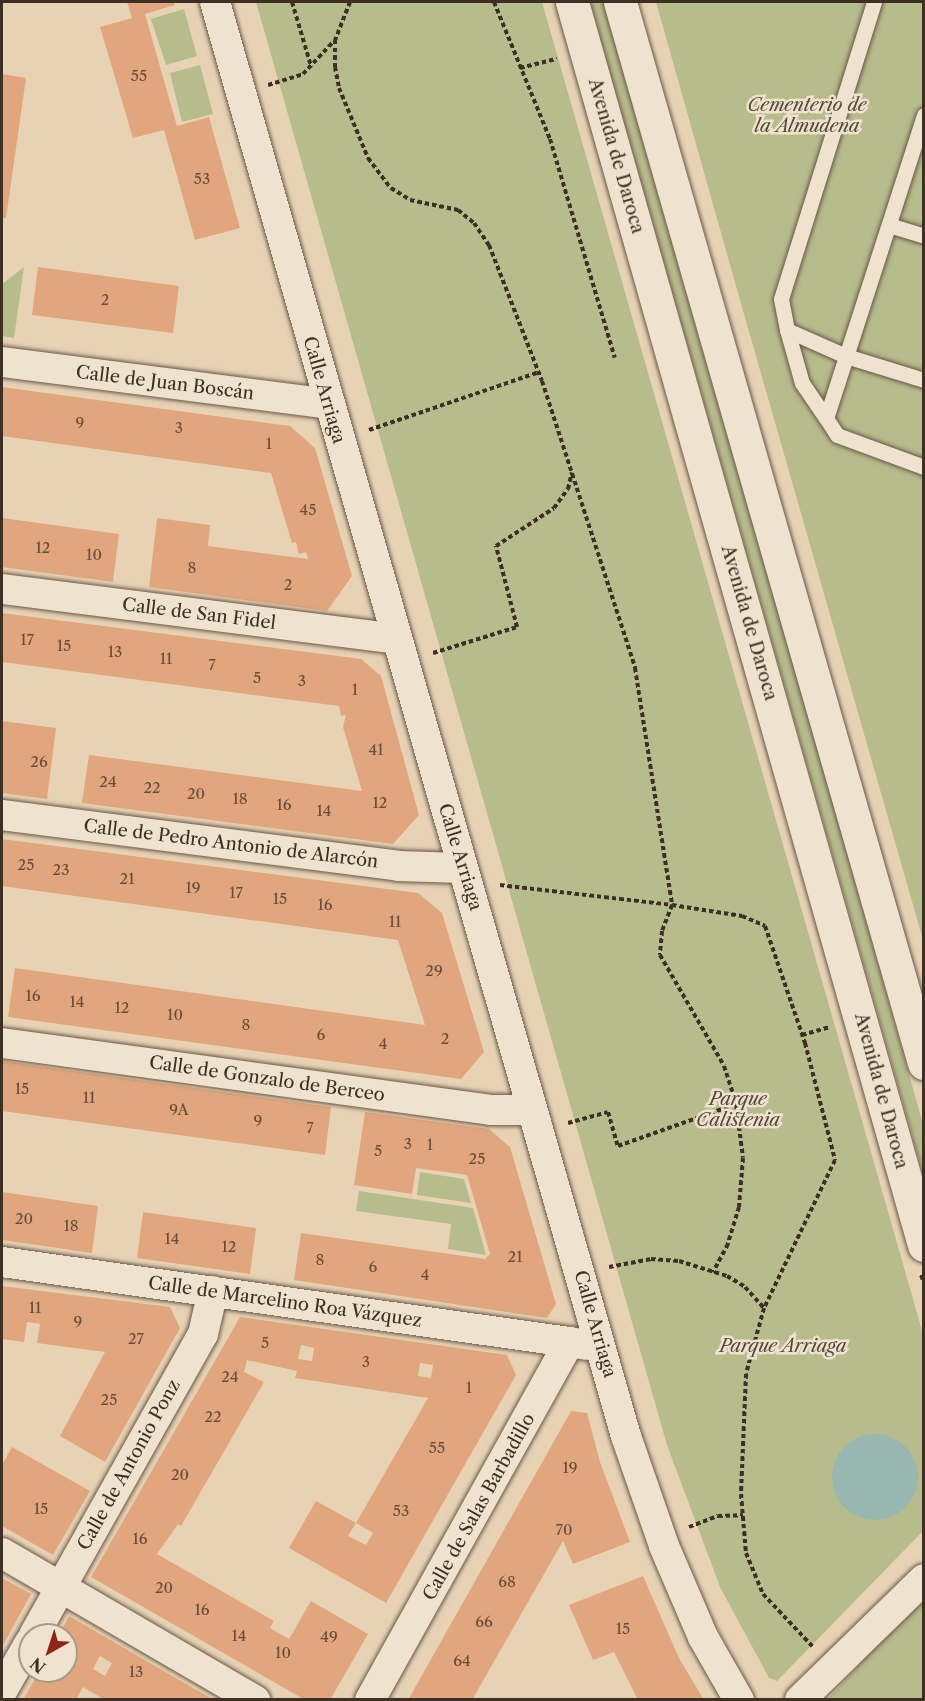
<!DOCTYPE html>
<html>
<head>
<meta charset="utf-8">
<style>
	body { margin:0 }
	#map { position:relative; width:925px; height:1701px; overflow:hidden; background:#e7d3b4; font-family:"Libre Caslon Text",serif }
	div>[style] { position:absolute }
	.green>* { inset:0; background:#b7bc8c }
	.water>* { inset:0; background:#97b7b0 }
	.round { border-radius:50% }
	.building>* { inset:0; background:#e2a67e }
	.path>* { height:4px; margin-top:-2px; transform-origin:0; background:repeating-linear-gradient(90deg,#3d2f24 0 4.5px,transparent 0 7.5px) }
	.roads { filter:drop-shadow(0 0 2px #685848) drop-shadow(0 0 2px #685848) }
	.service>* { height:15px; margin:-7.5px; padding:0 7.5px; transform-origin:7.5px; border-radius:7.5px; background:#efe2ce }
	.minor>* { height:30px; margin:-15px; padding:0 15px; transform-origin:15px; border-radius:15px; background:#efe2ce }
	.secondary>* { height:33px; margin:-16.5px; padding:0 16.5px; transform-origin:16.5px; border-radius:16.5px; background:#efe2ce }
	span { translate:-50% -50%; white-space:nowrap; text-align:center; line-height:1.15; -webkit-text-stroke:5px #efe2ce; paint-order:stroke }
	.number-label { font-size:15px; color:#664d3a }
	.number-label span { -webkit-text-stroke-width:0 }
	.park-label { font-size:18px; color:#554b39; font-style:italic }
	.street-label { font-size:18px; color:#3d2f24 }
	.frame { position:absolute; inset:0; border:3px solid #3d2f24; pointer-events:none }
	.north { position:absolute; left:18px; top:1623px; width:60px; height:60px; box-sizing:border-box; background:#efe2ce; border:2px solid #a89a8a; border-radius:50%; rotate:219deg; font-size:16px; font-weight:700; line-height:24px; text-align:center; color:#3d2f24 }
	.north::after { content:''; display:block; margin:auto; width:21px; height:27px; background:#8f2418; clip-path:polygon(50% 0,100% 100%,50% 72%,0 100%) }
</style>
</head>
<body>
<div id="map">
	<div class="green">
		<div style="clip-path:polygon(256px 2px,542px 2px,923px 1334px,923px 1531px,777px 1681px,769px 1678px,720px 1587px,667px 1445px)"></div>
		<div style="clip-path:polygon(590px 2px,604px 2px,843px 839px,923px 1124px,923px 1173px)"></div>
		<div style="clip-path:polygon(656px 2px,923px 2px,923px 940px,736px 286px)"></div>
		<div style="clip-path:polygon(184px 9px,197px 56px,166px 65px,151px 19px)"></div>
		<div style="clip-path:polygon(200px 65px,213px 114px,182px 122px,170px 73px)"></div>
		<div style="clip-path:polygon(24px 267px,14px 338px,2px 336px,2px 284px)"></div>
		<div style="clip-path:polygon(420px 1172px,464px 1179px,471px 1203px,417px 1195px)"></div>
		<div style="clip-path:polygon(359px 1191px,473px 1208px,486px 1255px,448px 1249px,451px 1224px,356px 1211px)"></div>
		<div style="clip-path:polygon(923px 1602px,923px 1699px,827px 1700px,891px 1630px)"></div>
	</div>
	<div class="water">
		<div class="round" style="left:832px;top:1434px;width:86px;height:86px"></div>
	</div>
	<div class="building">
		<div style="clip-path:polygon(127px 2px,174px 2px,175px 5px,145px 14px,177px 126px,209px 117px,240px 228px,195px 240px,164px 130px,133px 138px,100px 27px,132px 18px)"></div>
		<div style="clip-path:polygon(2px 74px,26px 78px,6px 218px,2px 218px)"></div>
		<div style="clip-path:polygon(38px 267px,179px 286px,173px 333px,32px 315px)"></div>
		<div style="clip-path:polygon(2px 387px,290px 426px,315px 448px,352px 576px,327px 611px,149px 587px,157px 518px,210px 525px,208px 546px,308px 559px,306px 552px,299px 554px,296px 542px,292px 543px,271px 473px,2px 436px)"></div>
		<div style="clip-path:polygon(2px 518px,119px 534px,113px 582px,2px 567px)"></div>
		<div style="clip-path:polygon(2px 613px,361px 659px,381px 676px,419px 815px,393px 844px,82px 803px,89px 755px,362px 791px,343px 727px,346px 715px,341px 716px,339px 706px,2px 662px)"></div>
		<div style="clip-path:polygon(2px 721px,56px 728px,47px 799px,2px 793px)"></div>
		<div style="clip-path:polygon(2px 839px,418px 893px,442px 913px,484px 1052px,461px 1079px,8px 1017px,15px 968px,425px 1025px,398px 940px,2px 886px)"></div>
		<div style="clip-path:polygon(2px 1061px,331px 1107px,325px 1155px,2px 1111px)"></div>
		<div style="clip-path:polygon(365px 1112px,489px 1129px,510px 1147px,556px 1304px,547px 1318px,294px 1280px,301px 1233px,485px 1259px,490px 1254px,467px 1175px,416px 1168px,412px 1194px,354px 1185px)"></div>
		<div style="clip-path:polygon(2px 1192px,98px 1206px,92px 1253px,2px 1240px)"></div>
		<div style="clip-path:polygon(143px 1212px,256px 1228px,250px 1274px,137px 1258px)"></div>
		<div style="clip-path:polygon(2px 1286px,170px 1307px,180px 1328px,105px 1462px,60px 1436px,105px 1352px,37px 1343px,40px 1324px,27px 1322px,24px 1342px,2px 1339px)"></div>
		<div style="clip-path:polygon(evenodd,240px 1317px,507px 1355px,516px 1375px,386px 1603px,289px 1548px,316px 1501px,356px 1523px,348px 1536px,366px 1545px,373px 1533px,356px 1523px,428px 1398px,295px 1378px,297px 1371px,247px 1360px,244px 1372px,264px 1382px,181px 1526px,178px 1524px,157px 1554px,274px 1621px,270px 1628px,289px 1639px,311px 1601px,368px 1634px,330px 1700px,305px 1700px,91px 1577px,240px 1317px,301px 1345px,314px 1348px,312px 1361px,298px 1359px,301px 1345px,240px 1317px,420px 1363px,433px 1365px,431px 1378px,418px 1376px,420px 1363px)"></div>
		<div style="clip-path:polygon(571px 1411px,587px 1413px,600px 1462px,630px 1542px,573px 1564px,563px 1541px,472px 1700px,408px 1700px)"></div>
		<div style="clip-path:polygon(12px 1447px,90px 1491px,53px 1555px,2px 1526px,2px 1465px)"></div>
		<div style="clip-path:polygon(643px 1576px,679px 1658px,704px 1700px,638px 1700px,614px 1652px,593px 1660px,569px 1605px)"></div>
		<div style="clip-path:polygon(2px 1578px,31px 1594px,2px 1647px)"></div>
		<div style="clip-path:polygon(evenodd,69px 1616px,186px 1684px,214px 1700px,105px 1700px,83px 1687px,76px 1700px,23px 1700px,39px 1671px,66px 1671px,66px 1635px,59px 1635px,69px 1616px,100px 1656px,112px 1663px,105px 1676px,93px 1669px,100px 1656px)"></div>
	</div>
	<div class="path">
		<div style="left:292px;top:2px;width:67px;rotate:73.5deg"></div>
		<div style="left:350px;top:2px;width:41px;rotate:111.5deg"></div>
		<div style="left:335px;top:40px;width:27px;rotate:90deg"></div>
		<div style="left:335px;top:67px;width:21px;rotate:79deg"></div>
		<div style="left:339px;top:88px;width:76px;rotate:67.5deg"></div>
		<div style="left:368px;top:158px;width:38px;rotate:53deg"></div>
		<div style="left:391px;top:188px;width:22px;rotate:32deg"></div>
		<div style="left:410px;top:200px;width:49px;rotate:11.8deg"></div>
		<div style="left:458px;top:210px;width:21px;rotate:39deg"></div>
		<div style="left:474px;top:223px;width:27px;rotate:56deg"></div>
		<div style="left:489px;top:245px;width:146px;rotate:68.7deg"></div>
		<div style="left:542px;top:381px;width:302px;rotate:72deg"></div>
		<div style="left:635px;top:668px;width:240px;rotate:81.1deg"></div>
		<div style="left:672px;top:905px;width:71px;rotate:8.9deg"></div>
		<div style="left:742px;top:916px;width:25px;rotate:23deg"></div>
		<div style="left:765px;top:926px;width:124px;rotate:71.1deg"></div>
		<div style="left:805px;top:1043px;width:121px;rotate:75.6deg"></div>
		<div style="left:835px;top:1160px;width:164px;rotate:115.6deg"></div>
		<div style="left:764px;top:1308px;width:68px;rotate:105.3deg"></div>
		<div style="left:746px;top:1374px;width:120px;rotate:92.4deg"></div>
		<div style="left:741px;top:1494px;width:59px;rotate:85.2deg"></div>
		<div style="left:746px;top:1553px;width:44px;rotate:67.5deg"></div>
		<div style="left:763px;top:1594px;width:74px;rotate:46.6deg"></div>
		<div style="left:494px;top:2px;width:148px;rotate:67.8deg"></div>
		<div style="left:550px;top:139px;width:228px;rotate:73.5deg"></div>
		<div style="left:520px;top:68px;width:38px;rotate:-14deg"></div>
		<div style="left:268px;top:85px;width:37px;rotate:-17deg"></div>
		<div style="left:303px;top:74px;width:45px;rotate:-46.8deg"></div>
		<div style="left:369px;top:430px;width:180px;rotate:-18.8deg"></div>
		<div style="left:433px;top:653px;width:88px;rotate:-17.2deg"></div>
		<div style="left:517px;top:627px;width:84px;rotate:-104.5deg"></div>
		<div style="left:496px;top:546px;width:69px;rotate:-33.2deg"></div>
		<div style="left:554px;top:508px;width:24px;rotate:-54deg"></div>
		<div style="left:568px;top:489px;width:17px;rotate:-77deg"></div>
		<div style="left:500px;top:885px;width:173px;rotate:6.6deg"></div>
		<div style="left:672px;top:905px;width:28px;rotate:111deg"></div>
		<div style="left:662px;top:931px;width:24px;rotate:95deg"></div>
		<div style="left:660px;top:955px;width:128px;rotate:60deg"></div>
		<div style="left:724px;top:1066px;width:40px;rotate:72deg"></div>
		<div style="left:736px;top:1104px;width:54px;rotate:82.6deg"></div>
		<div style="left:743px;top:1158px;width:49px;rotate:94.7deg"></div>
		<div style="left:739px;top:1207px;width:39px;rotate:107deg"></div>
		<div style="left:728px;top:1244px;width:32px;rotate:118deg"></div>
		<div style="left:802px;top:1035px;width:29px;rotate:-16deg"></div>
		<div style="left:568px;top:1123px;width:41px;rotate:-15.4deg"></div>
		<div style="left:608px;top:1112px;width:35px;rotate:74deg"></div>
		<div style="left:618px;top:1146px;width:125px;rotate:-19.6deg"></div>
		<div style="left:609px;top:1267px;width:43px;rotate:-10.8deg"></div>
		<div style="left:651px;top:1259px;width:28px;rotate:4deg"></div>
		<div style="left:679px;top:1261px;width:50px;rotate:17.4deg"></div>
		<div style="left:727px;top:1276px;width:21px;rotate:31deg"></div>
		<div style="left:745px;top:1287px;width:28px;rotate:48deg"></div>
		<div style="left:921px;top:1275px;width:9px;rotate:69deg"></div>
		<div style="left:689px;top:1527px;width:31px;rotate:-21deg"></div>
		<div style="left:718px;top:1516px;width:25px;rotate:-2deg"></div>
	</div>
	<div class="roads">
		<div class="service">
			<div style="left:874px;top:2px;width:311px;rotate:107.4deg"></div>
			<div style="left:781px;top:299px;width:32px;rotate:79deg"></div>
			<div style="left:787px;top:330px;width:64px;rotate:23.8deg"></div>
			<div style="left:846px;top:356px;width:82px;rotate:17.1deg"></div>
			<div style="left:924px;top:115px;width:318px;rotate:107.9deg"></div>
			<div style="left:826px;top:418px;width:20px;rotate:57deg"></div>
			<div style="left:837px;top:435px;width:93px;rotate:20.2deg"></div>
			<div style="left:889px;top:225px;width:37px;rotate:17deg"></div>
			<div style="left:787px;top:330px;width:55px;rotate:74.2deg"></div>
			<div style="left:802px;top:383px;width:42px;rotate:55.6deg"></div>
		</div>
		<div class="minor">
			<div style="left:215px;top:2px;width:1492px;rotate:74.01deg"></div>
			<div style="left:626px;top:1436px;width:116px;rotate:70.9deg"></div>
			<div style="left:664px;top:1546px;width:99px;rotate:66.8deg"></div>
			<div style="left:703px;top:1637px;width:73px;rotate:60.3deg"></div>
			<div style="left:2px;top:362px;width:329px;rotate:7.3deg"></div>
			<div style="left:2px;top:589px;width:397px;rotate:7.2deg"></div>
			<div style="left:2px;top:815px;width:399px;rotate:7.3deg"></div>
			<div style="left:398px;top:866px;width:63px;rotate:1.8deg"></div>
			<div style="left:2px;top:1043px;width:493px;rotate:7.8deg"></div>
			<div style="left:490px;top:1110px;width:42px"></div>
			<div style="left:2px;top:1262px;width:573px;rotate:8.03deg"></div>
			<div style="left:2px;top:1553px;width:293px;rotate:30.2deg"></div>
			<div style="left:34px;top:1635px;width:345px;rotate:-60.7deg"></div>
			<div style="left:203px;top:1334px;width:44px;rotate:-76.9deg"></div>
			<div style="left:2px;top:1691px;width:56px;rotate:-60.3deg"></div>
			<div style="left:370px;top:1700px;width:410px;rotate:-60.9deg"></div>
			<div style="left:569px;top:1342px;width:18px;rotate:9deg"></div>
			<div style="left:800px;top:1700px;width:173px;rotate:-44.3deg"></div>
		</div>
		<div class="secondary">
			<div style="left:572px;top:2px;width:1292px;rotate:74.19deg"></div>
			<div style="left:620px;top:2px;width:1104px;rotate:74.01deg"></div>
		</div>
	</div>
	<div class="number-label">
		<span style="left:139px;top:76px">55</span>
		<span style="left:202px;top:179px">53</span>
		<span style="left:105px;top:300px">2</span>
		<span style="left:80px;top:423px">9</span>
		<span style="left:179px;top:428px">3</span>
		<span style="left:269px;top:444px">1</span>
		<span style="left:308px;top:510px">45</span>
		<span style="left:43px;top:548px">12</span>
		<span style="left:94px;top:555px">10</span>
		<span style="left:192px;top:568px">8</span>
		<span style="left:288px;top:585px">2</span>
		<span style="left:27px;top:640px">17</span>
		<span style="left:64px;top:646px">15</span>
		<span style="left:115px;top:652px">13</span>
		<span style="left:166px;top:659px">11</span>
		<span style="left:212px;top:665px">7</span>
		<span style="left:257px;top:678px">5</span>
		<span style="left:302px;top:681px">3</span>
		<span style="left:355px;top:690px">1</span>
		<span style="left:376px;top:750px">41</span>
		<span style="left:39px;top:762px">26</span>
		<span style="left:108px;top:782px">24</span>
		<span style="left:152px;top:788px">22</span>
		<span style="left:196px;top:794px">20</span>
		<span style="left:240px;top:799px">18</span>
		<span style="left:380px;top:803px">12</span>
		<span style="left:284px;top:805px">16</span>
		<span style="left:324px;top:811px">14</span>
		<span style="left:26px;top:865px">25</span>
		<span style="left:61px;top:870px">23</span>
		<span style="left:127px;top:879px">21</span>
		<span style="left:193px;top:888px">19</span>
		<span style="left:236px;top:893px">17</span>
		<span style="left:280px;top:899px">15</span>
		<span style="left:325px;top:905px">16</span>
		<span style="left:395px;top:922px">11</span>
		<span style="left:434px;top:971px">29</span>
		<span style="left:33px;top:996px">16</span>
		<span style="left:77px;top:1002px">14</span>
		<span style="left:122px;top:1008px">12</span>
		<span style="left:175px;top:1015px">10</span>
		<span style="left:246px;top:1025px">8</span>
		<span style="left:321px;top:1035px">6</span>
		<span style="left:445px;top:1039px">2</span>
		<span style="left:383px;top:1044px">4</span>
		<span style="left:22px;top:1089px">15</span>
		<span style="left:89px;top:1098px">11</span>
		<span style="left:179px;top:1110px">9A</span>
		<span style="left:258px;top:1121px">9</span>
		<span style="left:310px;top:1128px">7</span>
		<span style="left:408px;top:1144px">3</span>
		<span style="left:430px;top:1145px">1</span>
		<span style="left:378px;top:1151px">5</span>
		<span style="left:477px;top:1159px">25</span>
		<span style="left:24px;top:1219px">20</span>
		<span style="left:71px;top:1226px">18</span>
		<span style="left:172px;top:1239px">14</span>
		<span style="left:229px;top:1247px">12</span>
		<span style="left:515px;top:1257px">21</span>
		<span style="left:320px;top:1260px">8</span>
		<span style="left:373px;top:1267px">6</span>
		<span style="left:425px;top:1275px">4</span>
		<span style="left:35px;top:1308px">11</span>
		<span style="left:78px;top:1322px">9</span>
		<span style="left:136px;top:1339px">27</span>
		<span style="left:265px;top:1343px">5</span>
		<span style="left:366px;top:1362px">3</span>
		<span style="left:230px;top:1377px">24</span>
		<span style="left:469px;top:1388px">1</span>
		<span style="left:109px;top:1400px">25</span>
		<span style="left:213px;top:1417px">22</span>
		<span style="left:437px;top:1448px">55</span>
		<span style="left:570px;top:1468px">19</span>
		<span style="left:180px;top:1475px">20</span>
		<span style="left:41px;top:1509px">15</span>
		<span style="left:401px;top:1511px">53</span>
		<span style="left:564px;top:1530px">70</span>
		<span style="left:140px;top:1539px">16</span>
		<span style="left:507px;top:1582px">68</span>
		<span style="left:164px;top:1588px">20</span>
		<span style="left:202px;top:1610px">16</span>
		<span style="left:484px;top:1622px">66</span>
		<span style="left:623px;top:1629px">15</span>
		<span style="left:239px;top:1636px">14</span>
		<span style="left:329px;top:1637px">49</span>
		<span style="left:283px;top:1653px">10</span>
		<span style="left:462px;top:1661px">64</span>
		<span style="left:136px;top:1672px">13</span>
	</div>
	<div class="park-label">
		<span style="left:807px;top:116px">Cementerio de<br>la Almudena</span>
		<span style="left:738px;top:1110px">Parque<br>Calistenia</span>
		<span style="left:783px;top:1346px">Parque Arriaga</span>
	</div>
	<div class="street-label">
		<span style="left:616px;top:156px;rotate:74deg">Avenida de Daroca</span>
		<span style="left:165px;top:383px;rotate:7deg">Calle de Juan Boscán</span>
		<span style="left:324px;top:390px;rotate:74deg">Calle Arriaga</span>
		<span style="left:199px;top:614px;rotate:7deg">Calle de San Fidel</span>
		<span style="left:749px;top:623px;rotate:74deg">Avenida de Daroca</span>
		<span style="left:231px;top:844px;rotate:7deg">Calle de Pedro Antonio de Alarcón</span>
		<span style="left:460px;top:857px;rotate:73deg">Calle Arriaga</span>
		<span style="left:267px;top:1079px;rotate:8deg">Calle de Gonzalo de Berceo</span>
		<span style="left:881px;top:1091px;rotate:75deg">Avenida de Daroca</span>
		<span style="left:285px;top:1302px;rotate:8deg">Calle de Marcelino Roa Vázquez</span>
		<span style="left:595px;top:1324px;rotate:74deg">Calle Arriaga</span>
		<span style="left:129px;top:1465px;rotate:-61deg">Calle de Antonio Ponz</span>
		<span style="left:479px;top:1507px;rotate:-61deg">Calle de Salas Barbadillo</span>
	</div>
	<div class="frame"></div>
	<div class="north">N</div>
</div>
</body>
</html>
